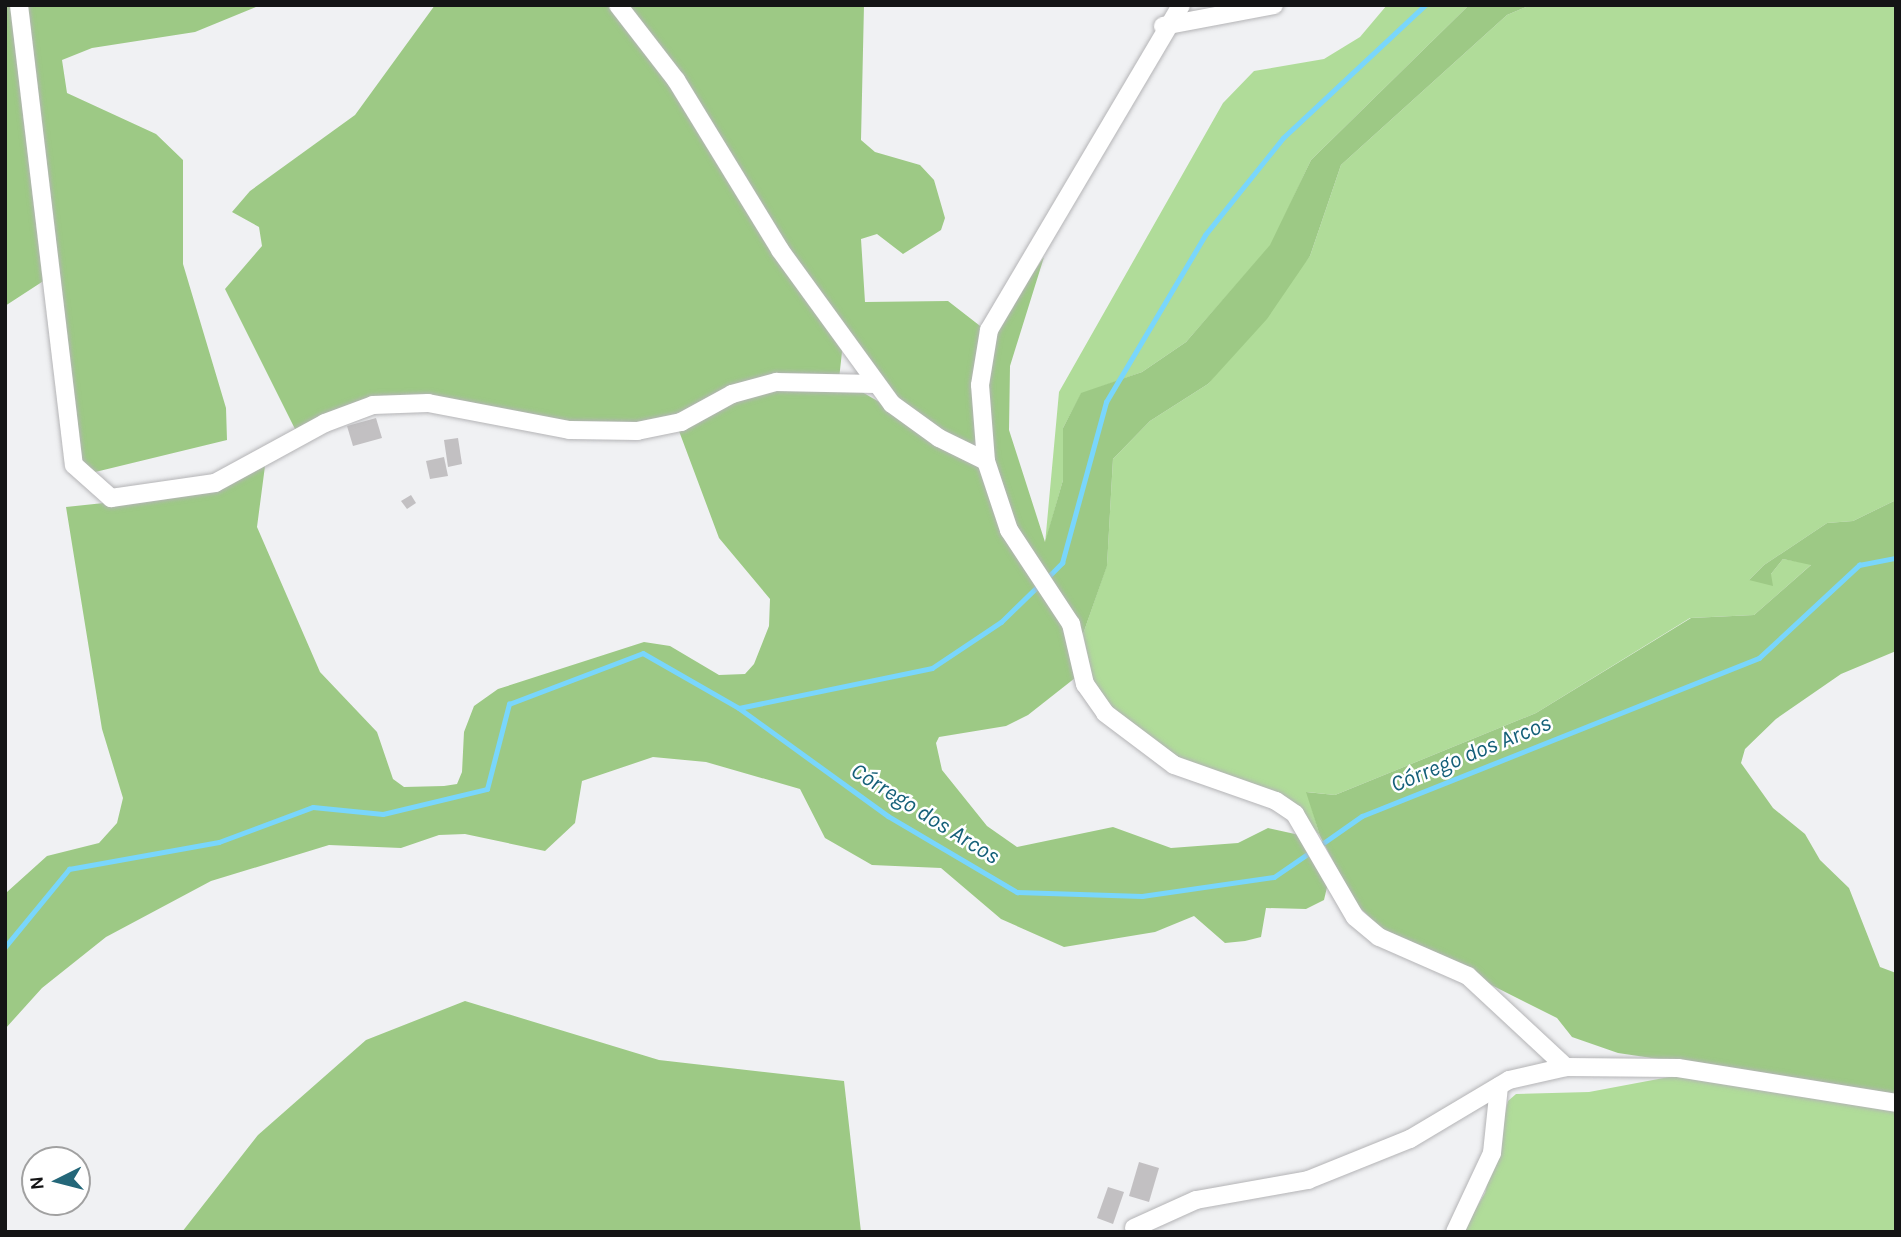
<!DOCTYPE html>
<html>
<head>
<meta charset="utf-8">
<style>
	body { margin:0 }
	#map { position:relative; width:1901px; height:1237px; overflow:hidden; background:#f0f1f3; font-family:Karla,sans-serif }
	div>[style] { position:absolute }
	.green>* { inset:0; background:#b0dc99 }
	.forest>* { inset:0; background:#9dc985 }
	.stream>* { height:4.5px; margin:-2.25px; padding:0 2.25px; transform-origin:2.25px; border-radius:2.25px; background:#79d6fc }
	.building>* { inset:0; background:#c2c0c2 }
	.roads { filter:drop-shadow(0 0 2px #b4b4b6) drop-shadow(0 0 2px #b4b4b6) }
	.minor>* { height:18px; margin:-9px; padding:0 9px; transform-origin:9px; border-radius:9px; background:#fff }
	span { translate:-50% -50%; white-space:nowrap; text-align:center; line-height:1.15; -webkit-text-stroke:5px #fff; paint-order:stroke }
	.water-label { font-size:23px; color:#156079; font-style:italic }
	.frame { position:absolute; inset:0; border:7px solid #141415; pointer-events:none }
	.north { position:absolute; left:21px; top:1146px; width:70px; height:70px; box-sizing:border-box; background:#fff; border:2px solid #a1a1a1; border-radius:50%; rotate:264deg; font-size:19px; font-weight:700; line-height:28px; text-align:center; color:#141415 }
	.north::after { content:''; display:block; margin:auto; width:24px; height:32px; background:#246779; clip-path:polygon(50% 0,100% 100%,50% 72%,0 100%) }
</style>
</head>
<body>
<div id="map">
	<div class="green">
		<div style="clip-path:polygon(1387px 5px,1469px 5px,1311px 160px,1271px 245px,1186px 342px,1142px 372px,1081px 394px,1063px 428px,1063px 480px,1045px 544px,1059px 392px,1223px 103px,1254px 71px,1324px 59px,1360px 37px)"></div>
		<div style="clip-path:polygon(1531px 5px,1896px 5px,1896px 500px,1853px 521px,1827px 523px,1764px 565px,1749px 580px,1771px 574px,1783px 559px,1812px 564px,1754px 615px,1690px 618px,1536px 713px,1335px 795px,1307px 792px,1320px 836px,1308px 821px,1157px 747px,1097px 699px,1083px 634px,1107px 565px,1113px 459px,1150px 421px,1208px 384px,1310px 256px,1341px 165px,1507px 15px)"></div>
		<div style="clip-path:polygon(1685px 1074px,1896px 1108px,1896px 1232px,1462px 1232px,1485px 1193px,1508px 1101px,1516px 1094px,1589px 1092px)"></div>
	</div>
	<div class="forest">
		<div style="clip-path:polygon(5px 5px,261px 5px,195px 32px,92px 48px,62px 60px,67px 93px,156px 134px,183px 160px,183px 264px,226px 408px,227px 440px,87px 474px,74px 465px,48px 278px,5px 306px)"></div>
		<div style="clip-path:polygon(435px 5px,609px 5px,669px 83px,843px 343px,839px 379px,776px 382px,637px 431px,373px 405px,299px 437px,225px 289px,262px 246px,259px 227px,232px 212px,250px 191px,355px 115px)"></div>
		<div style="clip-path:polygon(629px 5px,864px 5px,861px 140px,875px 152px,920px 165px,934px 180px,945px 218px,941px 230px,903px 254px,877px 234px,861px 239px,865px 302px,948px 301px,984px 329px,981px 454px,957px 447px,894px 396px,786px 246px)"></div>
		<div style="clip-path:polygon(1469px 5px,1531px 5px,1507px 15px,1341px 165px,1310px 256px,1267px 319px,1208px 384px,1150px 421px,1113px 459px,1107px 566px,1083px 634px,1015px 529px,993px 464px,984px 384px,993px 330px,1044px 257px,1010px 366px,1009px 430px,1045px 542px,1063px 480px,1063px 428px,1081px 393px,1142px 372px,1186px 342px,1270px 245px,1311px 160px)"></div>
		<div style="clip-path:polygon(777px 389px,862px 392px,983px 462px,1073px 639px,1075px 678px,1028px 715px,1006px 726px,939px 737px,936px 743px,942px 770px,987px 826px,1017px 847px,1113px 827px,1171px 848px,1238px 843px,1268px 828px,1304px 836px,1328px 883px,1324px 900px,1306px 909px,1266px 908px,1261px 937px,1245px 941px,1225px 943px,1194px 916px,1155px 932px,1064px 947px,1001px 919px,941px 868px,872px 865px,825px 838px,800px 789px,706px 762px,653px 757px,582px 781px,575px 823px,545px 851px,465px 834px,439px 835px,401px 848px,329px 845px,211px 881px,106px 937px,42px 988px,5px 1029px,7px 892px,47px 856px,99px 843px,117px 823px,123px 798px,102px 729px,66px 507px,217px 491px,265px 466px,257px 527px,320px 672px,377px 732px,393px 779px,404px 787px,444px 786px,457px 784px,462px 772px,464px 732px,474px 706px,498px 689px,644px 642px,670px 646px,719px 675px,745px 674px,754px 664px,769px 626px,770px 599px,719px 538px,679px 431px,731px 400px)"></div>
		<div style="clip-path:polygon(1896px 500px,1896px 651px,1841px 674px,1776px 719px,1745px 749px,1741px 763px,1773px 808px,1805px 834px,1820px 860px,1849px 888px,1880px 967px,1896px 973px,1896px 1094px,1618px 1053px,1572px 1037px,1557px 1018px,1384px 931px,1355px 903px,1320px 836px,1306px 792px,1335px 795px,1536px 713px,1691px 618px,1754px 615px,1811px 565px,1783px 559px,1771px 574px,1773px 586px,1749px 580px,1764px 565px,1827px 523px,1853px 521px)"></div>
		<div style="clip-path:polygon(465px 1001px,659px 1060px,844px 1081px,861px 1232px,182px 1232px,258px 1135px,366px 1040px)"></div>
	</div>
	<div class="stream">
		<div style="left:1046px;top:579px;width:23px;rotate:-45deg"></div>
		<div style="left:1062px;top:563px;width:167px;rotate:-74.7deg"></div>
		<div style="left:1106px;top:402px;width:194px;rotate:-59.3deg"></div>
		<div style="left:1205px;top:235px;width:124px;rotate:-51.2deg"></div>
		<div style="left:1283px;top:138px;width:195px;rotate:-43.1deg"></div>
		<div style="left:739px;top:708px;width:197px;rotate:-11.7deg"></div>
		<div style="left:932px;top:668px;width:83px;rotate:-33.7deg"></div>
		<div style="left:1001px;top:622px;width:53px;rotate:-44.2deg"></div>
		<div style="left:1319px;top:846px;width:52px;rotate:-34.9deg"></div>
		<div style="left:1362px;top:816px;width:427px;rotate:-21.7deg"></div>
		<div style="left:1759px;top:658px;width:137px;rotate:-42.9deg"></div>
		<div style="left:1859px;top:565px;width:38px;rotate:-11deg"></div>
		<div style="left:5px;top:947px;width:101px;rotate:-50.6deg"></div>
		<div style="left:69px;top:869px;width:152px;rotate:-10.2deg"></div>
		<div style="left:219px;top:842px;width:100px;rotate:-20.4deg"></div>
		<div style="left:313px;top:807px;width:70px;rotate:5.7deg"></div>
		<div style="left:383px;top:814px;width:107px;rotate:-13.5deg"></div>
		<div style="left:487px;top:789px;width:88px;rotate:-75.5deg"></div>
		<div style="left:509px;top:704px;width:143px;rotate:-20.8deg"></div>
		<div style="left:643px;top:653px;width:111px;rotate:29.8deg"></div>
		<div style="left:739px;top:708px;width:184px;rotate:35.9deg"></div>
		<div style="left:888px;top:816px;width:150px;rotate:30.5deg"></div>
		<div style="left:1017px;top:892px;width:125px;rotate:1.8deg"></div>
		<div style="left:1142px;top:896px;width:133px;rotate:-8.2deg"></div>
		<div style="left:1274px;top:877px;width:46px;rotate:-34.4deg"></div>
	</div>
	<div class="building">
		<div style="clip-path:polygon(376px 418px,382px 438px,353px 446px,347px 426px)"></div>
		<div style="clip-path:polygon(458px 438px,462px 464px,448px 467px,444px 440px)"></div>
		<div style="clip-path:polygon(444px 457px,448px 476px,430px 479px,426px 461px)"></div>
		<div style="clip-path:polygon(411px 495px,416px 503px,407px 509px,401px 501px)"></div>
		<div style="clip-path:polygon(1139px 1162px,1159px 1168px,1149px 1202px,1129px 1196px)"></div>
		<div style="clip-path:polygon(1108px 1187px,1124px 1192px,1113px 1224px,1097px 1218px)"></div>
	</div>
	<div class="roads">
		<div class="minor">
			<div style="left:19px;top:5px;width:463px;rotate:83.2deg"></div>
			<div style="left:74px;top:465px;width:50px;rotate:41.7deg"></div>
			<div style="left:111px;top:498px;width:105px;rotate:-8.2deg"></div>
			<div style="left:215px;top:483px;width:125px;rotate:-28.6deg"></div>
			<div style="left:325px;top:423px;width:51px;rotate:-20.6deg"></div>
			<div style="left:373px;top:405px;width:55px;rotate:-2.1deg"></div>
			<div style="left:428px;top:403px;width:144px;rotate:10.8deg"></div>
			<div style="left:569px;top:430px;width:68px;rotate:0.8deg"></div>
			<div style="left:637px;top:431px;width:45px;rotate:-11.6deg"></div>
			<div style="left:681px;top:422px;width:58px;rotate:-28.8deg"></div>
			<div style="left:732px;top:394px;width:46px;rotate:-15.3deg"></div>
			<div style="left:776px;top:382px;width:100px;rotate:1.1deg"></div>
			<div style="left:618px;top:5px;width:95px;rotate:52.3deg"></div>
			<div style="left:676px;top:80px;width:199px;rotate:58.5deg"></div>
			<div style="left:780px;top:250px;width:190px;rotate:54deg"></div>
			<div style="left:892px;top:404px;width:58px;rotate:35.9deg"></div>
			<div style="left:939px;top:438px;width:52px;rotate:26.1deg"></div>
			<div style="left:986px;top:461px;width:73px;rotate:71.6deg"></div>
			<div style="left:1009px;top:530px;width:113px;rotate:56.6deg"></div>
			<div style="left:1071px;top:624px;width:62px;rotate:76.9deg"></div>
			<div style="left:1085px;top:684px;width:35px;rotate:55deg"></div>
			<div style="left:1105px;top:713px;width:86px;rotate:37deg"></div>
			<div style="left:1174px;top:765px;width:108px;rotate:19.4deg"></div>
			<div style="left:1276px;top:801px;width:23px;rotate:34deg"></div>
			<div style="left:1295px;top:814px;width:119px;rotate:59.8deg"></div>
			<div style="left:1355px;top:917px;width:31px;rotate:40deg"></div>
			<div style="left:1379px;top:937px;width:97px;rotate:23.7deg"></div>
			<div style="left:1468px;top:976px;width:134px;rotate:42.9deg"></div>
			<div style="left:1566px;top:1067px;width:112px;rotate:0.5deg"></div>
			<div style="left:1678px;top:1068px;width:221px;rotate:9.1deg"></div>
			<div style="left:1163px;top:26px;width:113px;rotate:-10.7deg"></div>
			<div style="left:986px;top:461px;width:76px;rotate:-94.5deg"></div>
			<div style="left:980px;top:385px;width:56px;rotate:-80.7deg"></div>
			<div style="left:989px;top:330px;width:377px;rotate:-59.4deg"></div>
			<div style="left:1134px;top:1228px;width:68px;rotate:-24.3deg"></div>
			<div style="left:1196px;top:1200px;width:114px;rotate:-10.1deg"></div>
			<div style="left:1308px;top:1180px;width:110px;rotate:-21.9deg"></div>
			<div style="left:1410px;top:1139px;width:115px;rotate:-30.8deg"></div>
			<div style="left:1509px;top:1080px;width:58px;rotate:-12.8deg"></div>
			<div style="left:1455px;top:1232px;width:87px;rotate:-64.9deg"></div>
			<div style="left:1492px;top:1153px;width:67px;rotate:-84deg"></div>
		</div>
	</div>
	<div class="water-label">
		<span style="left:1471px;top:754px;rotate:-22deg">Córrego dos Arcos</span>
		<span style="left:925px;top:814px;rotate:32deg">Córrego dos Arcos</span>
	</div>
	<div class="frame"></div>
	<div class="north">N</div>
</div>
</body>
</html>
